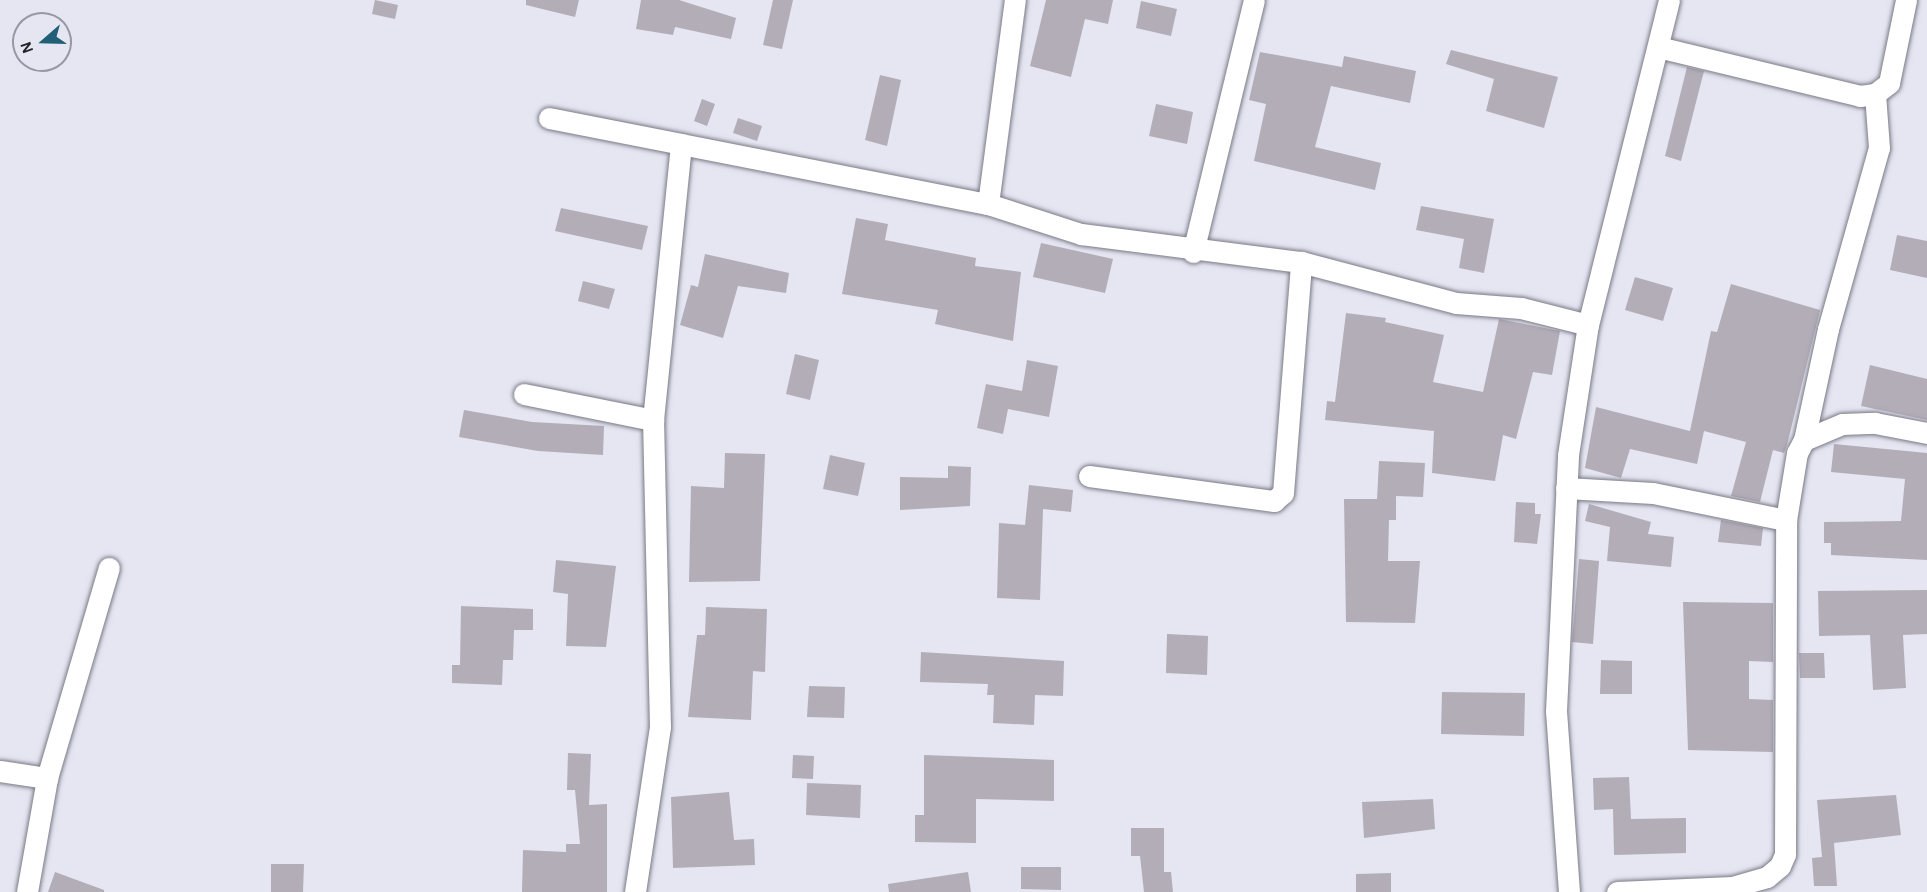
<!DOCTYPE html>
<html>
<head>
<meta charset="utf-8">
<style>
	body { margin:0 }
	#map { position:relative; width:1927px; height:892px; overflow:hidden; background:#e5e6f2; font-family:"Alegreya Sans",sans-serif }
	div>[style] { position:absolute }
	.building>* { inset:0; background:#b3adb8 }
	.roads { filter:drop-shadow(0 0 2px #797a85) drop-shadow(0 0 2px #797a85) }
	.street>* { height:21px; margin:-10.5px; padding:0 10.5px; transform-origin:10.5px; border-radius:10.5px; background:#fff }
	span { translate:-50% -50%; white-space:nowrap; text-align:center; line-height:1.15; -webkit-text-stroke:4.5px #e5e6f2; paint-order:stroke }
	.north { position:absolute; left:12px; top:12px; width:60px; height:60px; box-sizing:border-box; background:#e5e6f2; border:2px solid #9798a1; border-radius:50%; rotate:250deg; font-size:16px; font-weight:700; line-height:24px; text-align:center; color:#222227 }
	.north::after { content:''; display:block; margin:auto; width:21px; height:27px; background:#205f75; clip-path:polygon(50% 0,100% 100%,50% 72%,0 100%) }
</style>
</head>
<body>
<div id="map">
	<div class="building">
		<div style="clip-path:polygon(375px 0,398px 5px,395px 19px,372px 14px)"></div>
		<div style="clip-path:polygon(526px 0,579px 0,575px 17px,526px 5px)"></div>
		<div style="clip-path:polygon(641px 0,679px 0,736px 18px,731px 39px,675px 27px,673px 35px,636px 29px)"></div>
		<div style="clip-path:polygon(773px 0,793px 0,782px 49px,763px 45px)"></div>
		<div style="clip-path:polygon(1046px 0,1113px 0,1108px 24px,1085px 19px,1071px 77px,1030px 66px)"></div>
		<div style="clip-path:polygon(1141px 1px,1177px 9px,1171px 36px,1136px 28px)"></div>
		<div style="clip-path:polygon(1451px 50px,1558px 77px,1544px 128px,1486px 111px,1494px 79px,1446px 64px)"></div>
		<div style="clip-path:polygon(1260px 52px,1342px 67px,1344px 56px,1416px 71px,1410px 103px,1331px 86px,1315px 147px,1381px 163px,1375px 190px,1254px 161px,1266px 104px,1249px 100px)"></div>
		<div style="clip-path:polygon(1687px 67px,1704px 71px,1681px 161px,1665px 156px)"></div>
		<div style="clip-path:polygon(880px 75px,901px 80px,887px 146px,865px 140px)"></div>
		<div style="clip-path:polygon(702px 99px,715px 104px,707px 126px,694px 121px)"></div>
		<div style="clip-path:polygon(1156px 104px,1193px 112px,1187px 144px,1149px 136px)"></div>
		<div style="clip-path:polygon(738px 118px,762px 126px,757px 141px,733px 133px)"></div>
		<div style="clip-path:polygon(1421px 206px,1494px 219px,1484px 273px,1459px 268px,1464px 239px,1416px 230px)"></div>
		<div style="clip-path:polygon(561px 208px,648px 226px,642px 250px,555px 231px)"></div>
		<div style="clip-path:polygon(856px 218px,888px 224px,885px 240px,976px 258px,975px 266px,1021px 272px,1013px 341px,935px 324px,938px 310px,842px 294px)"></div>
		<div style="clip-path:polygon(1897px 235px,1927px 241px,1927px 278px,1890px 270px)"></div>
		<div style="clip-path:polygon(1041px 243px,1113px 259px,1105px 293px,1033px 277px)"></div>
		<div style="clip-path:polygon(705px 254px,789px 273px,786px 293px,738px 286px,723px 338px,680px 325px,691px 285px,698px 287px)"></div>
		<div style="clip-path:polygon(1635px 277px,1673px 288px,1663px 321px,1625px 310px)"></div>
		<div style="clip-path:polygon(583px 281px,615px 289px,609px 309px,578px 301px)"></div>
		<div style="clip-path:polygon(1731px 284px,1820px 310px,1787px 445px,1784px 453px,1773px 450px,1760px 502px,1731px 496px,1746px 442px,1704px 431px,1697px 464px,1630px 449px,1621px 478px,1585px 468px,1596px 407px,1690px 431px,1711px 331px,1717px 332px)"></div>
		<div style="clip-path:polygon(1346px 313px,1386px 318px,1385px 322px,1444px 335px,1433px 382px,1483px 392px,1499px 319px,1560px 331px,1552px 375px,1533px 372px,1516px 439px,1503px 435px,1495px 481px,1432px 473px,1434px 431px,1325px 420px,1327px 401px,1335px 402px)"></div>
		<div style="clip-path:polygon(795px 354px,819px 360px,810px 400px,786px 394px)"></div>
		<div style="clip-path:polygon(1027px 360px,1058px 366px,1049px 417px,1008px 409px,1003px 434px,977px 428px,986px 384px,1022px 391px)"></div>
		<div style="clip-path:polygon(1870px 365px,1927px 379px,1927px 420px,1861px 406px)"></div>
		<div style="clip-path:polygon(464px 410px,532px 422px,604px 426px,603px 455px,538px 451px,459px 437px)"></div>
		<div style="clip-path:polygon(1834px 444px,1927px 453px,1927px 560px,1831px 555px,1831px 543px,1824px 543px,1824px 522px,1901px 521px,1905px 479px,1831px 472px)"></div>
		<div style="clip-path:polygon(725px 453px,765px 454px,760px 581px,689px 582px,691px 486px,724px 488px)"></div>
		<div style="clip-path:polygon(830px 455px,865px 463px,858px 496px,823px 489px)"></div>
		<div style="clip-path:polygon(1379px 461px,1425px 463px,1423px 497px,1396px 496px,1396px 520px,1389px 520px,1388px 561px,1420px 561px,1415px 623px,1346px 622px,1344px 499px,1377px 499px)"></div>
		<div style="clip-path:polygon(948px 466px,971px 467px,970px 506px,900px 510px,900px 477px,948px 478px)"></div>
		<div style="clip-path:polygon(1029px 485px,1073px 490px,1071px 512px,1043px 509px,1040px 600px,997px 598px,999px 523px,1025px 525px)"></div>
		<div style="clip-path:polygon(1516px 502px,1535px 503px,1535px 514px,1541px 514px,1537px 544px,1514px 542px)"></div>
		<div style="clip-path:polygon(1589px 504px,1651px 522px,1648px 534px,1674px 537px,1671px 567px,1607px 561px,1610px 527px,1585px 521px)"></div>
		<div style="clip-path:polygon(1721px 520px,1763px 528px,1761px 546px,1718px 542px)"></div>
		<div style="clip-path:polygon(1579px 559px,1599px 561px,1593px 644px,1572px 642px)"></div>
		<div style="clip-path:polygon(556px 560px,616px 566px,606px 647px,566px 646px,568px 594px,553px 592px)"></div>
		<div style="clip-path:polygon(1927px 590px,1927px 634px,1903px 635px,1906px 688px,1873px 690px,1870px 635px,1819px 636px,1818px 591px)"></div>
		<div style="clip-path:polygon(1683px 602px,1773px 603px,1773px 662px,1749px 661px,1749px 699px,1773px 700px,1773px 752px,1688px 750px)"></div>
		<div style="clip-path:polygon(461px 606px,533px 609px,533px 630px,514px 630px,513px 660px,503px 660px,502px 685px,452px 683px,452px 665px,460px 665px)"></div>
		<div style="clip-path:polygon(706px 607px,767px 609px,765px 672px,753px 671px,751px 720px,688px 717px,697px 635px,705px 635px)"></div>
		<div style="clip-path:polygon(1167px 634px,1208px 636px,1207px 675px,1166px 673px)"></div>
		<div style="clip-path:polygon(921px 652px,1064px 661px,1063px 696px,1035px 695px,1034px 725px,993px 723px,994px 695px,987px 695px,988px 684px,920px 682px)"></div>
		<div style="clip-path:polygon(1799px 653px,1824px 653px,1825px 678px,1800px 678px)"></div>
		<div style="clip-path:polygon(1601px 660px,1632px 661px,1632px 694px,1600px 694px)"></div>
		<div style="clip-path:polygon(809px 686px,845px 687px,844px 718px,807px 717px)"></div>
		<div style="clip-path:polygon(1442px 692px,1525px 693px,1524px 736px,1441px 734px)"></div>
		<div style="clip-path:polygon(568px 753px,591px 754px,589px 805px,607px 804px,607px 892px,522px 892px,523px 850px,566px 852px,566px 844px,580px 844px,575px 790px,567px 790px)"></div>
		<div style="clip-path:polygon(793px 755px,814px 756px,813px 779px,792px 778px)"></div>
		<div style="clip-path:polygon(924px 755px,1054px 760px,1054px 801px,976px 799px,976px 843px,915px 842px,915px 815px,924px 815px)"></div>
		<div style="clip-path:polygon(1629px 777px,1631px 819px,1686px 818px,1686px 853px,1614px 855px,1613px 809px,1594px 810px,1593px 778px)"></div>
		<div style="clip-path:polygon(807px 783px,861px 785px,860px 818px,806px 815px)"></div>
		<div style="clip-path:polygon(729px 792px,734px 840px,754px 839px,755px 865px,673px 868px,671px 797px)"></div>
		<div style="clip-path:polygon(1896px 795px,1901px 835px,1834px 843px,1837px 886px,1814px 886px,1812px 858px,1822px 857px,1817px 800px)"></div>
		<div style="clip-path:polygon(1433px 799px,1435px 829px,1364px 838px,1362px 802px)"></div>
		<div style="clip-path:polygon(1131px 828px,1164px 828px,1164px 872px,1171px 872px,1173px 892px,1144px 892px,1140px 856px,1131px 856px)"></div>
		<div style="clip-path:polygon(271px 864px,304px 864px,303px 892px,271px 892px)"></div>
		<div style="clip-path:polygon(1021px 867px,1061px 867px,1061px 890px,1021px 889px)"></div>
		<div style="clip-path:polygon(55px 872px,104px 890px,104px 892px,48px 892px)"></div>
		<div style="clip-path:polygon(968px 872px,971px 892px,889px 892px,888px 884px)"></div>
		<div style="clip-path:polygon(1391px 873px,1391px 892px,1356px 892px,1356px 874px)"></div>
	</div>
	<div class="roads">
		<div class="street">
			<div style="left:1658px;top:47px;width:208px;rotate:13.6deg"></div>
			<div style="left:1860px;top:96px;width:15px;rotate:-8deg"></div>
			<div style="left:1875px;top:94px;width:18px;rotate:-38deg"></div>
			<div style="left:1889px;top:83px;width:85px;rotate:-78.4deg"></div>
			<div style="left:549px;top:118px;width:135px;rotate:11.1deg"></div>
			<div style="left:988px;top:204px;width:206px;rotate:-82.5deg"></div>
			<div style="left:1193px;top:252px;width:259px;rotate:-76.4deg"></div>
			<div style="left:524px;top:394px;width:132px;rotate:11.4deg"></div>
			<div style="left:1804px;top:440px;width:114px;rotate:-77.8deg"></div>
			<div style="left:1828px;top:329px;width:188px;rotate:-74.3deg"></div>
			<div style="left:1879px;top:148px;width:54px;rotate:-94.2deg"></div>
			<div style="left:1089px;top:476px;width:187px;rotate:7.7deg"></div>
			<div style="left:1274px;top:501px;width:12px;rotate:-42deg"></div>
			<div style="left:1283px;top:493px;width:232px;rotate:-85.5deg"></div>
			<div style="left:1566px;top:488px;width:87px;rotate:3.3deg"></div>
			<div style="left:1653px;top:493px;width:136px;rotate:11.5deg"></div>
			<div style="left:0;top:771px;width:48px;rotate:8.5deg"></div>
			<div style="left:27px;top:892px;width:116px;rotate:-80deg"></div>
			<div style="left:47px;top:778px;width:219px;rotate:-73.6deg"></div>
			<div style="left:635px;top:892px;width:167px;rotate:-81.4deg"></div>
			<div style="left:660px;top:727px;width:307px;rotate:-91.3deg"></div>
			<div style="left:653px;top:420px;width:277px;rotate:-84.2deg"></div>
			<div style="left:681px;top:144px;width:313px;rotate:11.1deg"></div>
			<div style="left:988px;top:204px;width:98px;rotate:17.9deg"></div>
			<div style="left:1081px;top:234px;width:222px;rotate:7.3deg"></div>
			<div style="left:1301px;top:262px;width:160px;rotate:14.8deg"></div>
			<div style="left:1456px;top:303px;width:65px;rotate:4.4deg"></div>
			<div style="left:1521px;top:308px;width:69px;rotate:14.2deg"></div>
			<div style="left:1569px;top:892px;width:181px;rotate:-94.1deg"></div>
			<div style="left:1556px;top:711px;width:256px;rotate:-87.3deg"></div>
			<div style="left:1568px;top:455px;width:132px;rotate:-81.3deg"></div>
			<div style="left:1588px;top:325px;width:335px;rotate:-76deg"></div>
			<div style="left:1617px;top:892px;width:115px;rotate:-2.5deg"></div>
			<div style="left:1732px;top:887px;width:36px;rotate:-16deg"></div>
			<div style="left:1767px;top:877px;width:17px;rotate:-40deg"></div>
			<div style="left:1780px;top:866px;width:13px;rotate:-67deg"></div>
			<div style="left:1785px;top:854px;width:334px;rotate:-89.8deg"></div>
			<div style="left:1786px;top:520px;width:68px;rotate:-80.7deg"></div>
			<div style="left:1797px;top:453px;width:15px;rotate:-62deg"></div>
			<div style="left:1804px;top:440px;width:41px;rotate:-22.8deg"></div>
			<div style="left:1842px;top:424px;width:33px;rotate:-2deg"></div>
			<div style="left:1875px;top:423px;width:53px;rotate:10.9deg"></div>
		</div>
	</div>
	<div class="north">N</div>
</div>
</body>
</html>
